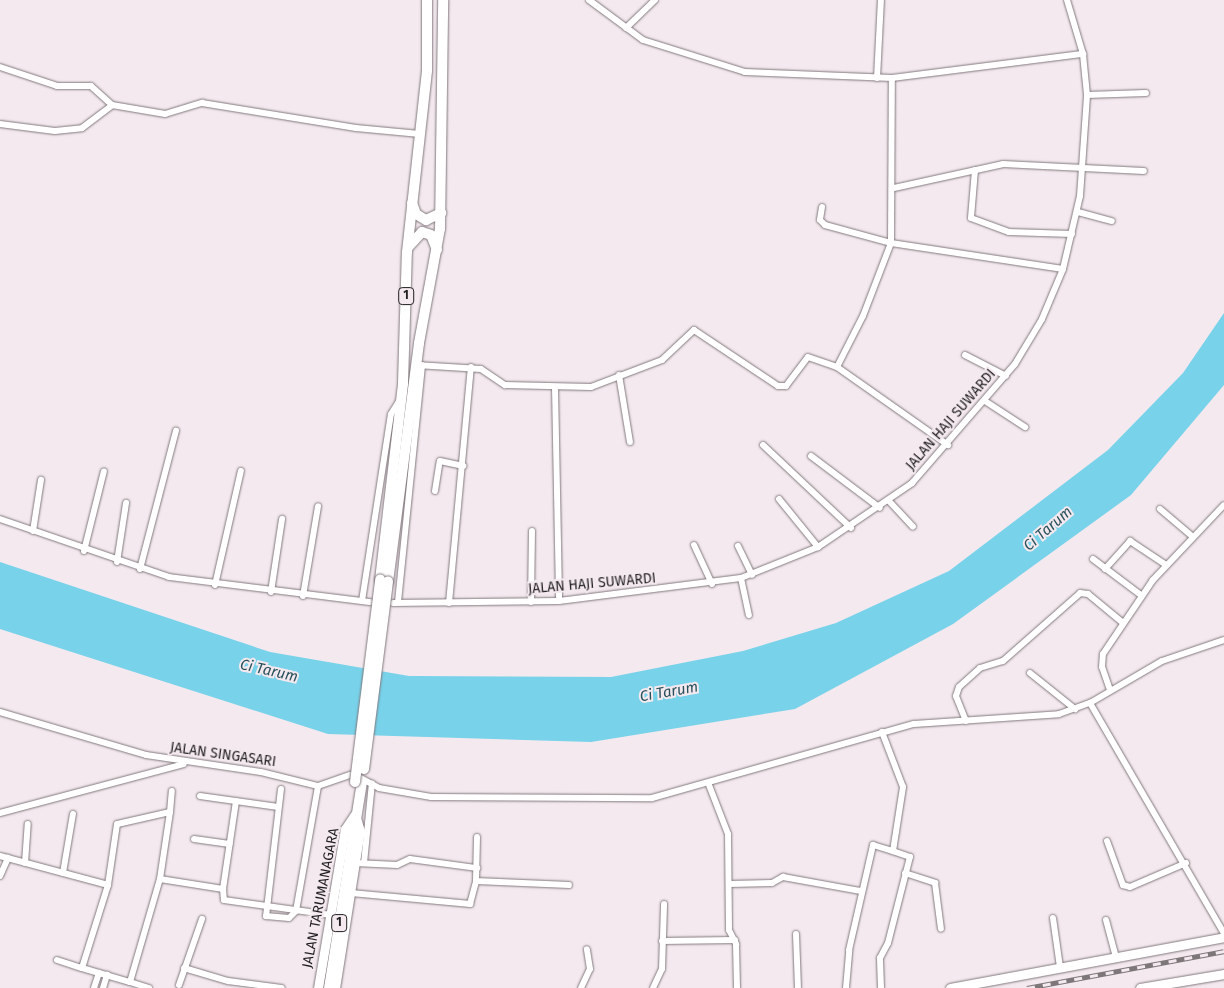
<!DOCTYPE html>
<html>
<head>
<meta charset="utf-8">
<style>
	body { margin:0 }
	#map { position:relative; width:1224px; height:988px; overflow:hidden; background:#f3e9ee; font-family:"Fira Sans",sans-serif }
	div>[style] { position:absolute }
	.water>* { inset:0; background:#77d2ea }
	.roads { filter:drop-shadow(0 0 1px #81787d) drop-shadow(0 0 1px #81787d) }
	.street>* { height:6px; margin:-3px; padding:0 3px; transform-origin:3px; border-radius:3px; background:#fff }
	.secondary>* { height:9px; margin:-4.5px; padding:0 4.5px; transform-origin:4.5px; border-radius:4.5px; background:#fff }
	.primary>* { height:10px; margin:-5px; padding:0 5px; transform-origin:5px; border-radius:5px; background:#fff }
	.rail>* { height:4.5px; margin-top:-2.25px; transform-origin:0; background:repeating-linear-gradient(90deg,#f3e9ee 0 8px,#7d777a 0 16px); box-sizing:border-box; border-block:1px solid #7d777a }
	.bridges { filter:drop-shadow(0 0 1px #81787d) drop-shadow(0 0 1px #81787d) }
	.primary-bridge>* { height:10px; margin:-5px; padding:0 5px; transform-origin:5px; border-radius:5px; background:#fff }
	span { translate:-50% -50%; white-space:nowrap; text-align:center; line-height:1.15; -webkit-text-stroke:4px #f3e9ee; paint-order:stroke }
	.shield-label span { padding:1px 4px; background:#f3e9ee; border:1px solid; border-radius:4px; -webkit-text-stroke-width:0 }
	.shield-label { font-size:12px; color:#211e20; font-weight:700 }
	.street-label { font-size:14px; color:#211e20 }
	.water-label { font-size:15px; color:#27505b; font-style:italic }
</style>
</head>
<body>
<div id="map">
	<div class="water">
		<div style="clip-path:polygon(1224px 313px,1224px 385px,1131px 495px,953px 624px,795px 709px,591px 742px,328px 734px,0 629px,0 562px,270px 652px,409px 676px,611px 677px,743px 651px,836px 623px,949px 571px,1108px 450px,1183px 373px)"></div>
	</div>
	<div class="roads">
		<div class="street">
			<div style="left:589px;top:0;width:67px;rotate:36.5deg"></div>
			<div style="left:643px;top:40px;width:107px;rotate:17.4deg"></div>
			<div style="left:745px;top:72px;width:147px;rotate:2.3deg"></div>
			<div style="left:892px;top:78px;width:193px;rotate:-7.2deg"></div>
			<div style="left:626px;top:28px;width:40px;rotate:-44deg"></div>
			<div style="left:0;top:67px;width:60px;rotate:18.4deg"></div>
			<div style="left:57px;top:86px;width:34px"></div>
			<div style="left:91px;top:86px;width:28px;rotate:42deg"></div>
			<div style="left:112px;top:105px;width:54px;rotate:9.6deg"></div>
			<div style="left:165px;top:114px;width:39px;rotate:-17deg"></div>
			<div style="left:202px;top:103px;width:156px;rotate:9.2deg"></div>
			<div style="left:356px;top:128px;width:64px;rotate:5.4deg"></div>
			<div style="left:877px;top:78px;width:78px;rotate:-87.1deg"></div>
			<div style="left:1087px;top:95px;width:59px;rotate:-1.9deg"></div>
			<div style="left:0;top:124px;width:55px;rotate:7.3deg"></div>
			<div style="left:55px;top:131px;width:27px;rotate:-6deg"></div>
			<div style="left:82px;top:128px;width:38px;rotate:-37deg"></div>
			<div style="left:975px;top:170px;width:48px;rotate:94.8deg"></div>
			<div style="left:971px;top:218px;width:40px;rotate:20.2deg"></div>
			<div style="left:1009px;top:232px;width:63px;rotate:1.8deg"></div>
			<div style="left:894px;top:188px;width:112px;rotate:-12.4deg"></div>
			<div style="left:1003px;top:164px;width:141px;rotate:2.8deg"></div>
			<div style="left:822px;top:207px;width:13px;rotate:99deg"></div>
			<div style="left:820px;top:220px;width:7px;rotate:45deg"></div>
			<div style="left:825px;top:225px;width:68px;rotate:15.3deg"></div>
			<div style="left:891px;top:243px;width:174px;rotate:8.6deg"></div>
			<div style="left:1078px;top:212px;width:35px;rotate:15deg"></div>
			<div style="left:965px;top:355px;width:46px;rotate:27.1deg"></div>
			<div style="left:416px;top:365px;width:65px;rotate:3.5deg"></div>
			<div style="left:481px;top:369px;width:29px;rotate:34deg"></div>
			<div style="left:505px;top:385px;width:86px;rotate:1.3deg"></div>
			<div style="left:591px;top:387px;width:76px;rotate:-20.8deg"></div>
			<div style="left:662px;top:360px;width:44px;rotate:-43.2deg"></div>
			<div style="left:694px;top:330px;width:101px;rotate:33.7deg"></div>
			<div style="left:778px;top:386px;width:8px"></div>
			<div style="left:786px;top:386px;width:36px;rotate:-53deg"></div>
			<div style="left:808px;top:357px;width:31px;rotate:19deg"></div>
			<div style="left:837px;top:367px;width:136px;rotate:35.1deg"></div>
			<div style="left:837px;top:367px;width:57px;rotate:-63deg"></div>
			<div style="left:863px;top:316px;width:78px;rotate:-69deg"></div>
			<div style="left:891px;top:243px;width:165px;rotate:-89.7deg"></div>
			<div style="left:619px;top:375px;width:68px;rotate:80.7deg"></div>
			<div style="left:555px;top:387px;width:214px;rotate:88.9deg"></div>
			<div style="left:985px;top:401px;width:48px;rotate:33deg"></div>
			<div style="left:763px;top:445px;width:121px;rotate:43.3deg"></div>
			<div style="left:811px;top:456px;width:86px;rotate:37deg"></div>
			<div style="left:435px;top:491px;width:30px;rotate:-81deg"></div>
			<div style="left:440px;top:461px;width:24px;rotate:12deg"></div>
			<div style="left:779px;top:499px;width:62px;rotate:50.9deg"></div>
			<div style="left:889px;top:501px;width:35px;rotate:47deg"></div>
			<div style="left:1160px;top:509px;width:43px;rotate:40.3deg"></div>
			<div style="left:0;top:519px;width:179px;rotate:18.9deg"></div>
			<div style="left:169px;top:577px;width:203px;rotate:7.1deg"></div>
			<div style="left:33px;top:531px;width:52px;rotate:-81.1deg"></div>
			<div style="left:694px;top:545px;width:43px;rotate:65.2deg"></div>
			<div style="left:738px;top:546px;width:32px;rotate:64deg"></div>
			<div style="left:84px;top:551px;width:82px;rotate:-76deg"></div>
			<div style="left:1093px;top:559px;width:60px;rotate:36.9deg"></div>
			<div style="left:117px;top:562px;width:60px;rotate:-81.3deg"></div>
			<div style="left:140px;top:569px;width:143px;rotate:-75.4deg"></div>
			<div style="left:1105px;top:569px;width:38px;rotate:-48deg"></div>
			<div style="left:1130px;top:541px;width:43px;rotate:33.7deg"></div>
			<div style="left:741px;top:578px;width:38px;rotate:78deg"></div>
			<div style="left:215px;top:585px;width:117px;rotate:-77.2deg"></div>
			<div style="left:271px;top:592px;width:74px;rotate:-81.4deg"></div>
			<div style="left:303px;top:596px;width:91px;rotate:-80.5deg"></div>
			<div style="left:362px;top:601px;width:189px;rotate:-81.2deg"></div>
			<div style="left:391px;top:414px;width:15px;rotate:-58deg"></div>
			<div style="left:398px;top:602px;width:238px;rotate:-84.2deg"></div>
			<div style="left:531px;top:602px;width:71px;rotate:-89.2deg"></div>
			<div style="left:393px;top:603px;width:166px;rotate:-0.7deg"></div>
			<div style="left:559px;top:601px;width:183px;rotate:-7.2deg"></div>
			<div style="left:741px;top:578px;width:83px;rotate:-21.9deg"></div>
			<div style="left:818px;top:547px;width:114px;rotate:-34.2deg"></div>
			<div style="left:912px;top:483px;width:157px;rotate:-49.1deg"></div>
			<div style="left:1015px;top:364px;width:52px;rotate:-59deg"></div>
			<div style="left:1042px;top:319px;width:54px;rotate:-67.2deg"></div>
			<div style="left:1063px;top:269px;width:75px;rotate:-76.9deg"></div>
			<div style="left:1080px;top:196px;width:101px;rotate:-86deg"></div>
			<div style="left:1087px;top:95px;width:41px;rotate:-95.6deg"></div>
			<div style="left:1083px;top:54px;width:56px;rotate:-106.5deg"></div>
			<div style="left:449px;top:603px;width:237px;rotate:-84.7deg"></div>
			<div style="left:1030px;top:673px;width:58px;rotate:38.7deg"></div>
			<div style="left:1110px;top:690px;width:24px;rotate:-109deg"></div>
			<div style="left:1102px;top:667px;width:13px;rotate:-86deg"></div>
			<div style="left:1103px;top:654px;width:89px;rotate:-56deg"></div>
			<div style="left:1153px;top:580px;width:103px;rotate:-46.6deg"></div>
			<div style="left:1090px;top:703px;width:266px;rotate:59.8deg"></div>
			<div style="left:0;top:712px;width:152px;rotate:16.4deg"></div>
			<div style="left:146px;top:755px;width:116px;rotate:8.4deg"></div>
			<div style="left:261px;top:772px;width:59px;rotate:13.8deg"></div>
			<div style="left:318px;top:786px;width:37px;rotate:-19deg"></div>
			<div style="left:353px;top:774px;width:30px;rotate:28deg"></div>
			<div style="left:379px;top:788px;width:53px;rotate:9.8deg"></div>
			<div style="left:431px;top:797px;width:221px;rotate:0.3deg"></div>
			<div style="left:652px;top:798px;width:272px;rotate:-15.8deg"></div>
			<div style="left:914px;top:724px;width:145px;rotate:-3.9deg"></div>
			<div style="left:1059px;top:714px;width:33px;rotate:-20deg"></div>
			<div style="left:1090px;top:703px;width:83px;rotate:-30.3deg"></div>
			<div style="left:1162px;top:661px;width:65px;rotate:-18.7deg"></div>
			<div style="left:966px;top:721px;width:27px;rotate:-112deg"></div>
			<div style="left:956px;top:696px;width:9px;rotate:-72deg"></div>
			<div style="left:959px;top:687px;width:28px;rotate:-42deg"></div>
			<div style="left:980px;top:668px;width:24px;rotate:-17deg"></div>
			<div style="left:1003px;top:661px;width:103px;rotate:-41.4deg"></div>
			<div style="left:1080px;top:593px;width:8px;rotate:7deg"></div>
			<div style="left:1088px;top:594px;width:45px;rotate:39.6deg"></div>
			<div style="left:709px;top:785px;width:53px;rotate:68.8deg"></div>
			<div style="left:728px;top:834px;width:96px;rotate:89.4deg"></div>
			<div style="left:729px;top:930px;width:16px;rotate:63deg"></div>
			<div style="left:736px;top:944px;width:44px;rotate:88.7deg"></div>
			<div style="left:281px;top:789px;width:128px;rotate:96.7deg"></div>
			<div style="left:266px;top:916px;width:23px;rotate:5deg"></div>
			<div style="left:289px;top:918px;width:10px;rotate:-45deg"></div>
			<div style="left:296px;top:911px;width:127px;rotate:-80deg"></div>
			<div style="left:200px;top:796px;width:79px;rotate:8deg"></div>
			<div style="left:170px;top:812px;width:54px;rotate:167.2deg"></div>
			<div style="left:117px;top:824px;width:62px;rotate:98.4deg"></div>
			<div style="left:108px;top:885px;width:87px;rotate:107.4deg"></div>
			<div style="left:82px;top:968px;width:50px;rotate:16.3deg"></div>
			<div style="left:130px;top:982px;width:107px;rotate:-73.8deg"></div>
			<div style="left:160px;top:879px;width:68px;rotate:-81.5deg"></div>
			<div style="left:170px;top:812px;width:21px;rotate:-85deg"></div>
			<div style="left:0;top:813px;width:190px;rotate:-14.9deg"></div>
			<div style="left:194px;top:839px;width:36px;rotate:8deg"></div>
			<div style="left:1107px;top:841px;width:47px;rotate:70deg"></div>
			<div style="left:1123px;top:885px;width:7px;rotate:16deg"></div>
			<div style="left:1130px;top:887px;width:61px;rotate:-23.2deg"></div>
			<div style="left:0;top:856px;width:112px;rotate:15deg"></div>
			<div style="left:25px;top:863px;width:39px;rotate:-86deg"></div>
			<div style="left:355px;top:863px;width:42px;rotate:2.7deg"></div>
			<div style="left:397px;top:865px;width:14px;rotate:-25deg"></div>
			<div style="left:410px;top:859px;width:68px;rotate:7.7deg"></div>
			<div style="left:364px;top:863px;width:80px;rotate:-84.3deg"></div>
			<div style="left:63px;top:873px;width:60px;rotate:-80.4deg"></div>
			<div style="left:905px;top:873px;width:32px;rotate:18deg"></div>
			<div style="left:935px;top:883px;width:46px;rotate:82.6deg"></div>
			<div style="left:0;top:876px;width:20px;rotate:-66deg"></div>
			<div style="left:160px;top:879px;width:64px;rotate:9deg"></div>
			<div style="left:223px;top:889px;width:11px;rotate:85deg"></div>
			<div style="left:224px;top:900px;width:108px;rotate:8deg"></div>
			<div style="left:476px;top:881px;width:93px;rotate:2.5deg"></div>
			<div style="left:730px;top:884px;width:42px;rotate:-1.4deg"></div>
			<div style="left:772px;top:883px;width:13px;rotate:-29deg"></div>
			<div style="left:783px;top:877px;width:79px;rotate:10.2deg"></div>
			<div style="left:223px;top:889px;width:89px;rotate:-81.6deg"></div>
			<div style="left:351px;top:893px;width:120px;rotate:5.3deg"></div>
			<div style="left:470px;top:904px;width:24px;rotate:-75deg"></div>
			<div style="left:476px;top:881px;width:44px;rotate:-88.7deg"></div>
			<div style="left:1053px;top:918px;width:49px;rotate:81.9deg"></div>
			<div style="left:1106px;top:920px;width:38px;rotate:75deg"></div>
			<div style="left:796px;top:934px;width:54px;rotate:87.9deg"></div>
			<div style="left:662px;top:941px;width:73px;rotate:-0.8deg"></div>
			<div style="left:57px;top:960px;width:26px;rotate:18deg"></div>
			<div style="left:184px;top:968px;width:46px;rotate:16.5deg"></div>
			<div style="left:228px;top:981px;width:54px;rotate:7.4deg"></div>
			<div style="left:130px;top:982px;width:20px;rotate:18deg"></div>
			<div style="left:179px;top:985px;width:70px;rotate:-70.8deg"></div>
			<div style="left:94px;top:988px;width:16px;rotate:-72deg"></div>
			<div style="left:103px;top:988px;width:14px;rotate:-73deg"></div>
			<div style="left:581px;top:988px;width:21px;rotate:-65deg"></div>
			<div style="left:590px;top:969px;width:20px;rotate:-99deg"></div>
			<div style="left:653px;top:988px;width:21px;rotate:-65deg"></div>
			<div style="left:662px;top:969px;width:65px;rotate:-88.2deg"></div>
			<div style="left:846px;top:988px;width:38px;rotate:-85deg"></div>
			<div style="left:849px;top:950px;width:108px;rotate:-77.1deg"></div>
			<div style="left:873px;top:845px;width:21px;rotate:17deg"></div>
			<div style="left:881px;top:988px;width:30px;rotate:-92deg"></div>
			<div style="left:880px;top:958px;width:17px;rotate:-62deg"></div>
			<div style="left:888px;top:943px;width:89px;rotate:-75.7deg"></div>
			<div style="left:910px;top:857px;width:18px;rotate:-161deg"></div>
			<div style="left:893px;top:851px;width:65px;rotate:-81.1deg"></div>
			<div style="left:903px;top:787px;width:59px;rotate:-110.9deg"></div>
		</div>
		<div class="secondary">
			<div style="left:318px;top:988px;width:161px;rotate:-80.4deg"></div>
			<div style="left:345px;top:829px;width:18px;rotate:-56deg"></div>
			<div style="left:335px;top:988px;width:159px;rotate:-81deg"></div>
			<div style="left:360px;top:831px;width:14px;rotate:-107deg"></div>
			<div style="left:950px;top:988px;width:279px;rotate:-10.5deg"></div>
			<div style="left:1140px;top:988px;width:85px;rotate:-9.5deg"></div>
		</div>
		<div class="primary">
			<div style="left:412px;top:203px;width:12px;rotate:70deg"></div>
			<div style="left:416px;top:214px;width:12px;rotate:31deg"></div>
			<div style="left:426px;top:220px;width:17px;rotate:-25deg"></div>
			<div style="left:409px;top:246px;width:19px;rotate:-47deg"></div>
			<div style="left:422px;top:232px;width:9px;rotate:18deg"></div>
			<div style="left:431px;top:235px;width:16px;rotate:68deg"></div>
			<div style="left:380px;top:580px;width:198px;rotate:-83.3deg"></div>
			<div style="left:403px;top:383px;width:131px;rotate:-88.3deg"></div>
			<div style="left:407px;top:252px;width:182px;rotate:-83.7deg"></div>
			<div style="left:427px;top:71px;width:71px;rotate:-90deg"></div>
			<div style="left:388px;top:582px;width:241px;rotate:-82.6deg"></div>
			<div style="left:419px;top:343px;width:116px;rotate:-79.6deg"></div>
			<div style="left:440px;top:229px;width:229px;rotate:-89.2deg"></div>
			<div style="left:329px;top:988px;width:209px;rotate:-80.9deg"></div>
		</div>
	</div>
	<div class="rail">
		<div style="left:1027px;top:988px;width:200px;rotate:-10.6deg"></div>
	</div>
	<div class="bridges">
		<div class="primary-bridge">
			<div style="left:364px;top:769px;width:189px;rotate:-82.7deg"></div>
			<div style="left:355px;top:782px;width:204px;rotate:-82.9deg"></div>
		</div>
	</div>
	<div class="shield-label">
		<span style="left:406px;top:296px">1</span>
		<span style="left:339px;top:923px">1</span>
	</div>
	<div class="street-label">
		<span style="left:951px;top:420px;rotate:-49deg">JALAN HAJI SUWARDI</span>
		<span style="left:592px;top:584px;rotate:-5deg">JALAN HAJI SUWARDI</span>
		<span style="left:223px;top:755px;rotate:8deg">JALAN SINGASARI</span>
		<span style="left:321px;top:898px;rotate:-79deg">JALAN TARUMANAGARA</span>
	</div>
	<div class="water-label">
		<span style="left:1048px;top:529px;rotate:-41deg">Ci Tarum</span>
		<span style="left:269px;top:671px;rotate:13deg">Ci Tarum</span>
		<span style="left:669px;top:692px;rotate:-10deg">Ci Tarum</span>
	</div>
</div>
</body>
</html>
